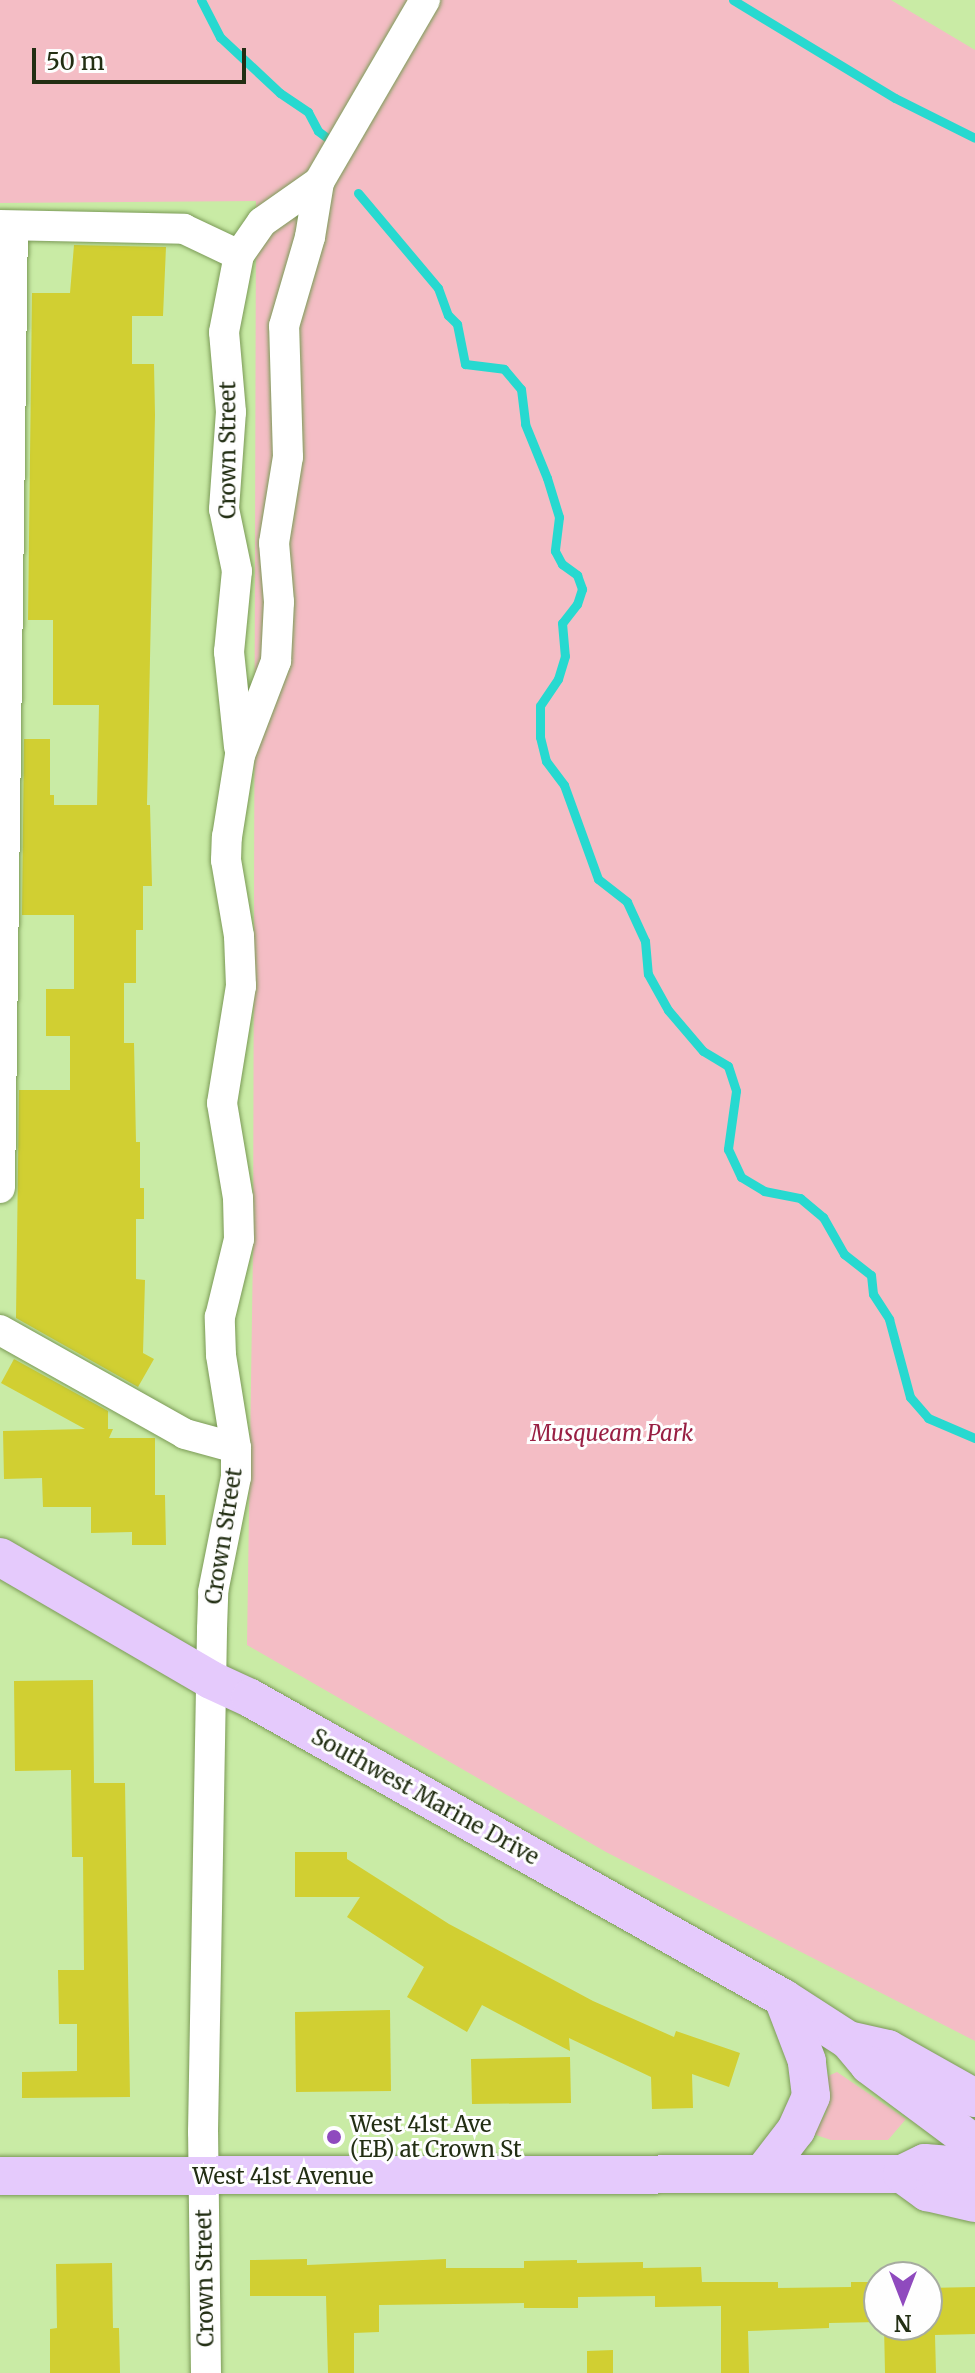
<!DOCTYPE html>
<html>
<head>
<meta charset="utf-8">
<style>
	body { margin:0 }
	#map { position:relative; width:975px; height:2373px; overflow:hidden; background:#c9eba5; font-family:Merriweather,serif }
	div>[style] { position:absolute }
	.green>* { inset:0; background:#f4bdc5 }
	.stream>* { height:9px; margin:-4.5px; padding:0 4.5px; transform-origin:4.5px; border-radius:4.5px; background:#27d9d0 }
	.building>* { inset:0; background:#d1cf32 }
	.roads { filter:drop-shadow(0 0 2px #7b9a57) drop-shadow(0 0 2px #7b9a57) }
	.minor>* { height:30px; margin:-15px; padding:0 15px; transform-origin:15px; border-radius:15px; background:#fff }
	.major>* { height:38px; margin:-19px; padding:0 19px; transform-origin:19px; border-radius:19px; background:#e5cafc }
	.dots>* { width:22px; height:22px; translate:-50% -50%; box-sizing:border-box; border:4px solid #fefefe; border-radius:50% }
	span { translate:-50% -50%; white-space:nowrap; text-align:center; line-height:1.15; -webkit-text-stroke:6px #fefefe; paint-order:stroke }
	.street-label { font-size:22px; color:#222e13 }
	.park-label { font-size:22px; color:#981f43; font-style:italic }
	.poi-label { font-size:22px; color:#222e13 }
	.left { translate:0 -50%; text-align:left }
	.north { position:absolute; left:863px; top:2261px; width:80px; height:80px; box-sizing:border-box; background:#fefefe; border:2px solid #a6aba0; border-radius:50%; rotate:180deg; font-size:22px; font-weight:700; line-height:32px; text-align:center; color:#222e13 }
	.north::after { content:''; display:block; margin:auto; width:28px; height:36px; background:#8f4abe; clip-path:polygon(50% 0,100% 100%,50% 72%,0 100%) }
	.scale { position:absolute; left:32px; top:48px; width:214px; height:36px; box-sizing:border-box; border:4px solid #222e13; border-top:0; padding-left:10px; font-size:24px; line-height:28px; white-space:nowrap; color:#222e13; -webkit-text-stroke:6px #fefefe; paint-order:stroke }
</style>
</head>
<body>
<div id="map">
	<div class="green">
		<div style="clip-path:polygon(0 0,891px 0,975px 50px,975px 2041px,606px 1852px,247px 1645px,253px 1250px,256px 201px,0 203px)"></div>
		<div style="clip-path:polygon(837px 2072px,906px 2119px,888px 2140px,831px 2140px,813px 2134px,826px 2113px,828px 2076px)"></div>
	</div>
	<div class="stream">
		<div style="left:201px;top:0;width:42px;rotate:62.8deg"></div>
		<div style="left:220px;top:37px;width:82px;rotate:43deg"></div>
		<div style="left:280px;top:93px;width:34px;rotate:34deg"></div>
		<div style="left:308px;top:112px;width:21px;rotate:62deg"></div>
		<div style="left:318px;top:131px;width:15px;rotate:37deg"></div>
		<div style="left:733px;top:0;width:189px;rotate:31.2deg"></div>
		<div style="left:895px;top:98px;width:89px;rotate:26.6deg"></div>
		<div style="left:358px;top:193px;width:124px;rotate:49.9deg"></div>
		<div style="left:438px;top:288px;width:29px;rotate:70deg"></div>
		<div style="left:448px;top:315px;width:13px;rotate:45deg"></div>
		<div style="left:457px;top:324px;width:41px;rotate:78.7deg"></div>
		<div style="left:465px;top:364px;width:39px;rotate:7deg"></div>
		<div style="left:504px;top:369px;width:26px;rotate:50deg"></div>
		<div style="left:521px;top:389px;width:35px;rotate:83deg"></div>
		<div style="left:525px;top:424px;width:58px;rotate:67.8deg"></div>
		<div style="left:547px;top:478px;width:41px;rotate:72.9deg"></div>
		<div style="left:559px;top:517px;width:34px;rotate:97deg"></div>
		<div style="left:555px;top:551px;width:15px;rotate:62deg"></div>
		<div style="left:562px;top:564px;width:19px;rotate:36deg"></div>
		<div style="left:577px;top:575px;width:15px;rotate:70deg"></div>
		<div style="left:582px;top:589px;width:16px;rotate:108deg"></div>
		<div style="left:577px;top:604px;width:24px;rotate:128deg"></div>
		<div style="left:562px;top:623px;width:33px;rotate:85deg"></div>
		<div style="left:565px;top:656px;width:24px;rotate:107deg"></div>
		<div style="left:558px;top:679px;width:32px;rotate:124deg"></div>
		<div style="left:540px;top:706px;width:31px;rotate:90deg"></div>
		<div style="left:540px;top:737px;width:25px;rotate:76deg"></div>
		<div style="left:546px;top:761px;width:30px;rotate:53deg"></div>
		<div style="left:564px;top:785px;width:100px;rotate:70.1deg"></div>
		<div style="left:598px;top:879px;width:37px;rotate:38deg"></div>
		<div style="left:627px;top:902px;width:43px;rotate:65.2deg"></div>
		<div style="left:645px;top:941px;width:33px;rotate:85deg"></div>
		<div style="left:648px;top:974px;width:41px;rotate:60.9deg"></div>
		<div style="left:668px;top:1010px;width:54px;rotate:49.5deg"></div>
		<div style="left:703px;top:1051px;width:29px;rotate:31deg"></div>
		<div style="left:728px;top:1066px;width:26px;rotate:72deg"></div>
		<div style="left:736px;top:1091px;width:59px;rotate:97.9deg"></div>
		<div style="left:728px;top:1149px;width:31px;rotate:65deg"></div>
		<div style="left:741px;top:1177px;width:27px;rotate:31deg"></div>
		<div style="left:764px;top:1191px;width:37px;rotate:11deg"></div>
		<div style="left:800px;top:1198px;width:30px;rotate:40deg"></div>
		<div style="left:823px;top:1217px;width:43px;rotate:60.4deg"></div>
		<div style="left:844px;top:1254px;width:34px;rotate:38deg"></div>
		<div style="left:871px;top:1275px;width:19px;rotate:84deg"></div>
		<div style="left:873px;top:1294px;width:30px;rotate:57deg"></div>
		<div style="left:889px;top:1319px;width:81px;rotate:74.9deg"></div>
		<div style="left:910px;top:1397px;width:28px;rotate:49deg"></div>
		<div style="left:928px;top:1418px;width:51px;rotate:23.1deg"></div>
	</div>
	<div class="building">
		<div style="clip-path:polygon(74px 245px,166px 247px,163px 316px,132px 316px,132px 364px,154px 364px,155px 415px,147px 805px,150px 805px,152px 886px,143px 886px,143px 930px,136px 930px,136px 983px,124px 983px,124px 1043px,134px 1043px,136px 1142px,140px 1142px,140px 1188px,144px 1188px,144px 1219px,136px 1219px,136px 1279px,145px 1280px,143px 1353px,154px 1359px,138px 1387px,16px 1318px,19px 1090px,70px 1090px,70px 1036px,46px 1036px,46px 989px,74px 989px,74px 915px,22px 915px,24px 739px,50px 739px,50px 795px,54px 795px,54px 805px,97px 805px,99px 705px,53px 705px,53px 620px,28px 620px,32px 293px,70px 293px)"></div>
		<div style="clip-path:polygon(14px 1359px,108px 1411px,108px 1429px,113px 1429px,109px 1438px,155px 1438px,155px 1495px,165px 1495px,166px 1545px,132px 1545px,132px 1532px,91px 1533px,91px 1507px,43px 1507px,42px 1478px,4px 1479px,3px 1431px,85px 1429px,1px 1383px)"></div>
		<div style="clip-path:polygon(93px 1680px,94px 1783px,125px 1783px,130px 2097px,22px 2098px,22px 2072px,77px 2071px,77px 2024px,59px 2024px,58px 1970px,84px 1970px,83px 1857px,72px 1857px,71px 1770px,15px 1771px,14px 1681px)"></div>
		<div style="clip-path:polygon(295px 1852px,347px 1852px,347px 1859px,449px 1924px,593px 2001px,674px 2037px,676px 2031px,740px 2053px,729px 2087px,692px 2074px,693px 2108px,652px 2109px,651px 2077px,569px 2038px,570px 2051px,482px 2005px,467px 2032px,407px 1997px,424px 1967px,347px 1917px,360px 1897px,295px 1897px)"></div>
		<div style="clip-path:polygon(390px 2010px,391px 2091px,296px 2092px,295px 2012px)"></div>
		<div style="clip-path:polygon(570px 2057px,571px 2103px,472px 2104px,471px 2059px)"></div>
		<div style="clip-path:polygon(307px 2259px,307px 2265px,446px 2259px,446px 2268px,524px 2268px,524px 2261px,577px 2260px,577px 2263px,643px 2262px,643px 2268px,701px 2267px,702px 2282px,778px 2282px,778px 2288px,851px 2287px,851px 2282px,879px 2282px,879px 2322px,829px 2323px,829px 2328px,748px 2331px,749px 2373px,721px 2373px,721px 2306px,655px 2307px,655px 2296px,578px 2297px,578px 2308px,524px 2308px,524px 2303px,379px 2305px,379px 2332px,354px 2333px,354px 2373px,328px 2373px,326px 2296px,250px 2296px,250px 2260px)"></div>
		<div style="clip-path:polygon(112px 2263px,113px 2328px,119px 2328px,120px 2373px,50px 2373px,50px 2329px,57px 2328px,56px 2264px)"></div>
		<div style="clip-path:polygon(975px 2287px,975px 2334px,935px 2335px,936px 2373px,885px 2373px,884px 2325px,927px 2325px,927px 2288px)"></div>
		<div style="clip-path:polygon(613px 2350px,613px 2373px,587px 2373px,587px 2351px)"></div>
	</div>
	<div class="roads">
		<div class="minor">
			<div style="left:0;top:225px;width:184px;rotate:1.2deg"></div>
			<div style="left:184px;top:229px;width:61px;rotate:25.3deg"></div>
			<div style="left:239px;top:747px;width:96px;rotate:-96deg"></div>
			<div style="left:229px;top:652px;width:81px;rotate:-84.4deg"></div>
			<div style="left:237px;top:571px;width:63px;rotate:-101.8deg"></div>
			<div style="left:224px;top:509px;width:97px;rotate:-85.9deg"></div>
			<div style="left:231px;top:412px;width:80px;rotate:-95deg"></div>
			<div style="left:224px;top:332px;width:78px;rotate:-79deg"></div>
			<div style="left:239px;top:255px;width:40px;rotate:-55.1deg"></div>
			<div style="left:262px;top:222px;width:70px;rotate:-35.1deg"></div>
			<div style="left:0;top:1188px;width:962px;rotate:-89.23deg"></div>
			<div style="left:0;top:1330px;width:212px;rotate:29.3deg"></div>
			<div style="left:185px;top:1434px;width:53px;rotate:15.4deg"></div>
			<div style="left:206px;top:2373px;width:241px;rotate:-90.7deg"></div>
			<div style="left:203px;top:2132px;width:503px;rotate:-88.97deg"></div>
			<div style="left:212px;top:1629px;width:37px;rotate:-88deg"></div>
			<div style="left:213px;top:1592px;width:117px;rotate:-78.7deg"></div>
			<div style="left:236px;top:1477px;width:29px;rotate:-90deg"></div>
			<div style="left:236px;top:1448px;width:94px;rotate:-99.2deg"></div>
			<div style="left:221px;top:1355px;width:38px;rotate:-92deg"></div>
			<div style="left:220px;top:1317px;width:80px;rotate:-76.3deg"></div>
			<div style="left:239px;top:1239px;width:41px;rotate:-91.4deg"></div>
			<div style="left:238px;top:1198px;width:96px;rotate:-99.6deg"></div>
			<div style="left:222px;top:1103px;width:119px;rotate:-80.8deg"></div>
			<div style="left:241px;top:986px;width:50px;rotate:-92.3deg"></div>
			<div style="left:239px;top:936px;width:77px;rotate:-99.7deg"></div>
			<div style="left:226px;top:860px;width:23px;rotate:-88deg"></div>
			<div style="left:227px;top:837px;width:83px;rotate:-81deg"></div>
			<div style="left:240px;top:755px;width:101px;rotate:-69deg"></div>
			<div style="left:276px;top:661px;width:59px;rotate:-87.1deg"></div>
			<div style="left:279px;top:602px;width:59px;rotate:-94.8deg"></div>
			<div style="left:274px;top:543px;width:87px;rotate:-80.8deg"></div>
			<div style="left:288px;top:457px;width:131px;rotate:-91.7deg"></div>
			<div style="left:284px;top:326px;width:93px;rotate:-73.7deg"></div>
			<div style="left:310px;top:237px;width:56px;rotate:-80.7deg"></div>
			<div style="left:319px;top:182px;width:211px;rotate:-59.8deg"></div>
		</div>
		<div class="major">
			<div style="left:0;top:1557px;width:244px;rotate:30.2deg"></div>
			<div style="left:211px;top:1680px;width:43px;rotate:24.8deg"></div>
			<div style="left:250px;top:1698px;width:612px;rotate:29.37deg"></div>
			<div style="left:783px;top:1998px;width:77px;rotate:32.9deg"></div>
			<div style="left:848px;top:2040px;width:41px;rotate:12.7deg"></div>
			<div style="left:888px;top:2049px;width:100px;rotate:29.4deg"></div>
			<div style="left:850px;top:2042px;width:30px;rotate:50deg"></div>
			<div style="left:869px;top:2065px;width:132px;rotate:36.7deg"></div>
			<div style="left:762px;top:2174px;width:56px;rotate:-52.3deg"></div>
			<div style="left:796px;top:2130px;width:37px;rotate:-66deg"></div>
			<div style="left:811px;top:2096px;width:35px;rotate:-97deg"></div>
			<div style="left:807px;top:2061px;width:67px;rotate:-110.9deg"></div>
			<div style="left:902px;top:2174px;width:31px;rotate:36deg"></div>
			<div style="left:927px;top:2192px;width:49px;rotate:12.9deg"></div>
			<div style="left:0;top:2176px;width:902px;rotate:-0.13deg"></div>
			<div style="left:902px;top:2174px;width:25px;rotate:-26deg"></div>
			<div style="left:925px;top:2163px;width:50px;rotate:4.6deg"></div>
		</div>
	</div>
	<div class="dots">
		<div style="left:334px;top:2137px;background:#8f4abe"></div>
	</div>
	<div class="street-label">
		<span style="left:228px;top:450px;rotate:-90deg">Crown Street</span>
		<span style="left:224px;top:1536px;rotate:-81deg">Crown Street</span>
		<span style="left:425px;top:1797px;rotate:29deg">Southwest Marine Drive</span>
		<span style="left:283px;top:2177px">West 41st Avenue</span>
		<span style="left:205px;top:2278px;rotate:-91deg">Crown Street</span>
	</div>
	<div class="park-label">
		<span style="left:612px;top:1434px">Musqueam Park</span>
	</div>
	<div class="poi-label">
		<span class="left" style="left:350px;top:2137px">West 41st Ave<br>(EB) at Crown St</span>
	</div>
	<div class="north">N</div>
	<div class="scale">50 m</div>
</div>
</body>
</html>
